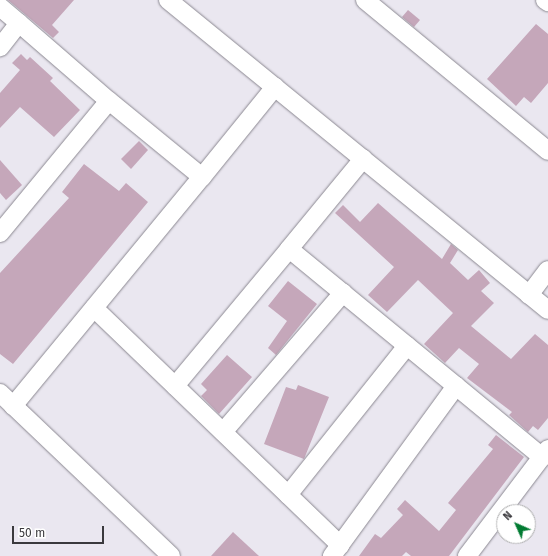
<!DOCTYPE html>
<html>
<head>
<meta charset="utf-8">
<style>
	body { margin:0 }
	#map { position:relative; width:548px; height:556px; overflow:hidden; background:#eae7f0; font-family:"Fira Sans",sans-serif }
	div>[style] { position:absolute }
	.building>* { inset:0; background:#c5a7ba }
	.roads { filter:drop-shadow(0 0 1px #8b8891) drop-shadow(0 0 1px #8b8891) }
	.minor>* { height:18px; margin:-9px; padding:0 9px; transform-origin:9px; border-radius:9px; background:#fff }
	span { translate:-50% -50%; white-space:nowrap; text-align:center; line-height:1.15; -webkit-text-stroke:3px #fff; paint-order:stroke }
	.north { position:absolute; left:496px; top:504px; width:40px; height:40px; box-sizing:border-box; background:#fff; border:1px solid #b0b0b1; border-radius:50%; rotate:315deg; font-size:11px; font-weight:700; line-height:16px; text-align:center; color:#3a393d }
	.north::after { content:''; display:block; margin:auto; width:14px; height:18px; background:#017b32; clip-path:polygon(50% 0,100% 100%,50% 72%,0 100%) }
	.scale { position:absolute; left:12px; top:526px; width:92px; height:18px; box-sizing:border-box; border:2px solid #3a393d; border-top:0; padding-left:5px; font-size:12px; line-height:14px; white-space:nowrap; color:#3a393d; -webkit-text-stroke:3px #fff; paint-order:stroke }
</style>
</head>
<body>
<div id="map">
	<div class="building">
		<div style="clip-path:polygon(8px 0,74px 0,52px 25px,59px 32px,53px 38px)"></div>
		<div style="clip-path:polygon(408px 10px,420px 20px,414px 27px,402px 17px)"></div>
		<div style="clip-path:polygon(536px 24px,548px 34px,548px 83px,531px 103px,524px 97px,516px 106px,487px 79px)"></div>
		<div style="clip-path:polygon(21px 54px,27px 60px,30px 57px,53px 78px,50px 81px,80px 110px,54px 137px,20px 107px,0 128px,0 93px,20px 70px,12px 63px)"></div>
		<div style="clip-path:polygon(139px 141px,148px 150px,131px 169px,121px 159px)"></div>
		<div style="clip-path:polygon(0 160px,22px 185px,6px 200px,0 193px)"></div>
		<div style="clip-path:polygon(84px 164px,119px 191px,126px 183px,148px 202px,13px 364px,0 354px,0 273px,69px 198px,62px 192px)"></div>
		<div style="clip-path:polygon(378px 203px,442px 259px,451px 244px,458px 250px,450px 263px,468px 280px,479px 270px,490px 283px,481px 291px,494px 303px,471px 326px,511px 359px,535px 334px,548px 345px,548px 418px,538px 430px,533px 426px,528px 432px,509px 415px,512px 412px,467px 378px,479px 364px,459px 348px,445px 363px,424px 344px,453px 313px,418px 280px,387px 312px,368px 295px,394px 267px,335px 213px,343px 205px,360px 222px)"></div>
		<div style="clip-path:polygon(288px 281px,317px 304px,276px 355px,268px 348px,287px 321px,268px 306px)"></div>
		<div style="clip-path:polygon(227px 355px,252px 377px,219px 414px,201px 396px,207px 390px,201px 384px)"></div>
		<div style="clip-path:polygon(298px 385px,329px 397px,304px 459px,264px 444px,286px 387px,296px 390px)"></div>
		<div style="clip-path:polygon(496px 435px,524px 457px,449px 556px,411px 556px,406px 552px,402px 556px,359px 556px,375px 534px,381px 538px,403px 515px,397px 509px,405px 500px,439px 531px,456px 510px,448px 503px,493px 449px,488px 445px)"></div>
		<div style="clip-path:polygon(233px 532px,259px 556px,211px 556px)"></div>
	</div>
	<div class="roads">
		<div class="minor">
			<div style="left:168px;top:0;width:490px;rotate:39.2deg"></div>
			<div style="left:365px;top:0;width:237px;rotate:39.5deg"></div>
			<div style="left:545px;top:0;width:4px;rotate:34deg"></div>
			<div style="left:0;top:7px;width:25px;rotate:40deg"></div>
			<div style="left:19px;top:23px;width:31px;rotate:128deg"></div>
			<div style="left:202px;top:177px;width:116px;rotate:-51deg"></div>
			<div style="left:0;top:233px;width:171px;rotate:-50.5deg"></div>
			<div style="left:109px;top:101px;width:119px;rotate:-139.1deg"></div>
			<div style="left:529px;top:295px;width:31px;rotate:-53deg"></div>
			<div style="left:94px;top:308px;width:342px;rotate:43.9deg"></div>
			<div style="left:340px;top:545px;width:14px;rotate:126deg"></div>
			<div style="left:175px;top:386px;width:178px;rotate:-50.2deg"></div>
			<div style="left:456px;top:386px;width:112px;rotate:39.5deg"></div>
			<div style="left:0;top:393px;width:236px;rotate:43.6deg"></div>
			<div style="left:13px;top:406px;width:297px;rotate:-50.5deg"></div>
			<div style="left:202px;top:177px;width:120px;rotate:-140.7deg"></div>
			<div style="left:223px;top:432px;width:184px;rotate:-49.2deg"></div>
			<div style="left:288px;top:495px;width:191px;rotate:-51.4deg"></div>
			<div style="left:340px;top:545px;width:197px;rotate:-53.9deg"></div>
			<div style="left:456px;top:386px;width:216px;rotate:-140.6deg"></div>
			<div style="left:289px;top:249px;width:117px;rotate:-50.6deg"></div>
			<div style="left:467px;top:556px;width:134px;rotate:-52.9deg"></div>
		</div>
	</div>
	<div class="north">N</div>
	<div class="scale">50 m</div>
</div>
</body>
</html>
